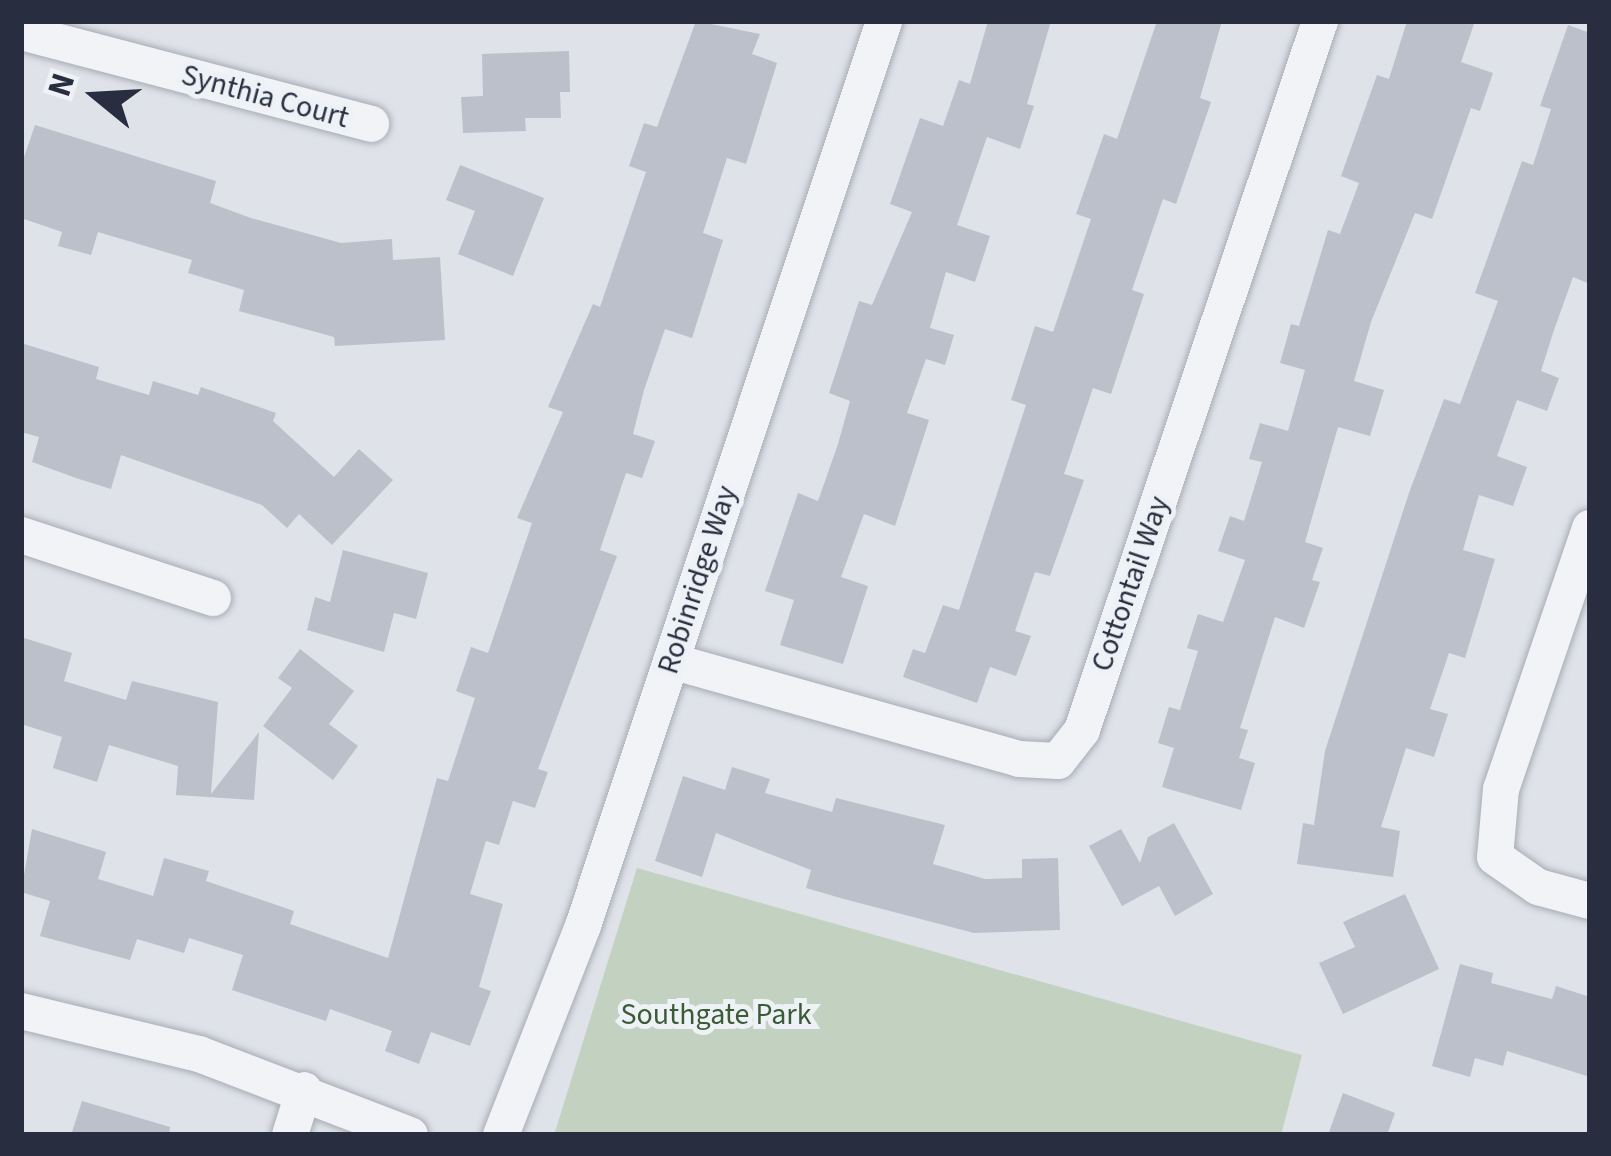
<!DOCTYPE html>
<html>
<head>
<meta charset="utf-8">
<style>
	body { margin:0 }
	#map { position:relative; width:1611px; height:1156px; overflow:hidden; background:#dfe2e8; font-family:"Source Sans 3",sans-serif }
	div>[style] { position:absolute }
	.green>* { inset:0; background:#c3d2c0 }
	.building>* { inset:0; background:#bcc0cb }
	.roads { filter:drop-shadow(0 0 3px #a8acb5) drop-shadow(0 0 3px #a8acb5) }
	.minor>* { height:36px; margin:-18px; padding:0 18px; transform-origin:18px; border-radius:18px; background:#f1f3f6 }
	span { translate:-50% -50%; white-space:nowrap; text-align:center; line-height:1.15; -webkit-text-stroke:10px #eef1f6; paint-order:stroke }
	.street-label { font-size:30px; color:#282e3f }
	.park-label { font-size:30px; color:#395b35 }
	.frame { position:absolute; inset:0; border:24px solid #282e3f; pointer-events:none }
	.north { position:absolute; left:36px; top:36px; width:120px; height:120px; -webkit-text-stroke:9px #eef1f6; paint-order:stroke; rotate:288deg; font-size:33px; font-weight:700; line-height:48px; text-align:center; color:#282e3f }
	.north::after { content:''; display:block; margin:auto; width:42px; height:54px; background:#282e3f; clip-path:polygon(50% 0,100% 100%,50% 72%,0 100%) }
</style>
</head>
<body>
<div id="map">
	<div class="green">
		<div style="clip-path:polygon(637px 868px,1302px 1055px,1281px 1135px,554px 1135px)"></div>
	</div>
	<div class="building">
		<div style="clip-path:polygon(696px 21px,760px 34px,752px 54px,777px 63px,746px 164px,727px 158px,703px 233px,723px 240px,692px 338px,665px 329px,644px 390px,633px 434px,655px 441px,642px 478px,626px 473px,600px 550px,617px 556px,538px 769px,548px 772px,535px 808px,513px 801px,499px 845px,486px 841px,470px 894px,503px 904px,479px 987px,491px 991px,470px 1046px,431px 1032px,419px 1064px,385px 1051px,392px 1031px,330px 1009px,326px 1021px,232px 990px,243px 955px,189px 938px,184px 953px,137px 939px,130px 960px,40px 936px,50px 901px,21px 892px,32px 829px,106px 852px,98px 879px,153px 896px,164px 858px,209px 871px,206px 881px,294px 911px,290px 924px,388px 958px,437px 778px,448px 781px,475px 698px,456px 691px,471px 647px,488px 653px,532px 523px,517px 518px,563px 412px,548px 407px,593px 304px,600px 307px,646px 172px,629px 166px,644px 123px,657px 127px)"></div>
		<div style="clip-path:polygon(988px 21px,1051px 21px,1027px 104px,1034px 106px,1020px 149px,987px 137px,957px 225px,990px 236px,975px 282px,946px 272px,930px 328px,954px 335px,945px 365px,926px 359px,907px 413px,929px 420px,895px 526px,864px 514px,841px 577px,868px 586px,843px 664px,780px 645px,794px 600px,765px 591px,798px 493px,818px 501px,838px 444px,850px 401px,829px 393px,859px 301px,872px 305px,912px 212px,890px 204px,920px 118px,943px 126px,959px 80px,970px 84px)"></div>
		<div style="clip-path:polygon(1157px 21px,1222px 21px,1200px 98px,1211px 102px,1176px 204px,1163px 199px,1132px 290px,1144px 294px,1111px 394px,1093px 388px,1064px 474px,1084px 480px,1050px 576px,1035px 572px,1015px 631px,1031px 636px,1016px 676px,990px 667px,977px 703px,903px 677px,913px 649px,925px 653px,943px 605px,959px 610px,1026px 405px,1011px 400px,1035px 326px,1053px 332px,1091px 219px,1076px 214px,1104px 134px,1117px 139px)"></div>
		<div style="clip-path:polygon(1407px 21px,1475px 21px,1461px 62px,1493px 73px,1480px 111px,1471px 108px,1432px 219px,1415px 213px,1371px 322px,1354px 381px,1384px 390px,1370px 436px,1338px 427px,1305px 542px,1323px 548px,1312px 580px,1320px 582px,1304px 628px,1275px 617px,1240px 728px,1248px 730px,1239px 758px,1255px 763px,1241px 810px,1162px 787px,1174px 748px,1158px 743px,1169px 707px,1180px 710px,1198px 651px,1187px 648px,1198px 614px,1223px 622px,1245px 560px,1218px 551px,1230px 516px,1244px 521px,1262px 462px,1249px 459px,1260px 423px,1288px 431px,1305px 370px,1280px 363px,1291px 324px,1299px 326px,1328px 230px,1340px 234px,1359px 183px,1341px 176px,1377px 75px,1389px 79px)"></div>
		<div style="clip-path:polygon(1568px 25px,1590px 33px,1590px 284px,1573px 277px,1553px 333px,1541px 371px,1559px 378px,1547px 411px,1517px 400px,1497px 456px,1527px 467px,1513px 506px,1479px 495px,1463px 550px,1495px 559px,1465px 658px,1449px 653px,1430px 709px,1448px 714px,1434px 757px,1406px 748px,1381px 827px,1400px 831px,1393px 877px,1297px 864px,1303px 823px,1314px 825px,1325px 751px,1409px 493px,1444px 399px,1460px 404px,1498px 301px,1475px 293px,1522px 161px,1533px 165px,1551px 109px,1540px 106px)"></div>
		<div style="clip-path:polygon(569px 51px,570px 92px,560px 92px,561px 118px,525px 118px,526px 131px,463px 133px,461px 97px,483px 96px,482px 54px)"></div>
		<div style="clip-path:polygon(35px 125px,216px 181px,210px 203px,251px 218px,341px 243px,392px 239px,393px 260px,440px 257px,445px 340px,335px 346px,334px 337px,239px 311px,244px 290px,188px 273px,192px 260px,98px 232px,91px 255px,58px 246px,62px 232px,21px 218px,21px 166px)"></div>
		<div style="clip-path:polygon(460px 165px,544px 198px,513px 276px,458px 254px,475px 211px,446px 200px)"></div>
		<div style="clip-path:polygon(21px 343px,99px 367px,96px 379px,149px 395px,153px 381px,198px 395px,201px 387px,276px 413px,273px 421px,334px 477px,359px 449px,393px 480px,332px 545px,299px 514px,287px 528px,262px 505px,121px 455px,111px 489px,76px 478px,32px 462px,39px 437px,21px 432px)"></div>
		<div style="clip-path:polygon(343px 550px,428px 573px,416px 619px,394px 613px,384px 652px,307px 630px,315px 597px,330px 602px)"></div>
		<div style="clip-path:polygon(21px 637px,72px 653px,64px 681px,126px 700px,132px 681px,218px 702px,211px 794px,259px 732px,254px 800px,176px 795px,178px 766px,109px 745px,97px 782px,53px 768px,62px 737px,21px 724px)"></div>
		<div style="clip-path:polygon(300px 649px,354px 691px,329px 724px,358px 746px,333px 780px,263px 726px,292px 688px,278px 678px)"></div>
		<div style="clip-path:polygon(732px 767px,770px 779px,765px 793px,832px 812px,836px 798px,945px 825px,933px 864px,985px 879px,1022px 878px,1022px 859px,1058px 858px,1060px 930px,974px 933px,844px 899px,806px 888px,811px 870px,716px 833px,702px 877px,655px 861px,683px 776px,725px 790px)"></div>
		<div style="clip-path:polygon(1174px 823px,1213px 894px,1175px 916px,1159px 886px,1122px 906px,1089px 846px,1121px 829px,1140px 863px,1148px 837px)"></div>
		<div style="clip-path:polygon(1405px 894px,1439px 969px,1343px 1014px,1319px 963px,1355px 947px,1343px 922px)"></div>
		<div style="clip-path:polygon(1460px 964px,1493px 973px,1491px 983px,1552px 999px,1556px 986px,1590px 997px,1590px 1077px,1507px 1051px,1503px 1066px,1475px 1058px,1470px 1077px,1432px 1066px)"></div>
		<div style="clip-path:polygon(1343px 1093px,1395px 1113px,1387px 1135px,1328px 1135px)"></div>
		<div style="clip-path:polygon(82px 1101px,170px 1127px,169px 1135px,71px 1135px)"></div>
	</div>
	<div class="roads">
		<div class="minor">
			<div style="left:21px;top:32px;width:362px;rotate:14.7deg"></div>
			<div style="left:1590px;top:528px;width:276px;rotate:108.8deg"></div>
			<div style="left:1501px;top:789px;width:68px;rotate:95deg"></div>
			<div style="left:1495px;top:857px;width:52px;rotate:34.9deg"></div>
			<div style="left:1538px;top:887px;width:54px;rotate:15.1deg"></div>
			<div style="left:21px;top:535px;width:202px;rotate:18.2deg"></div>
			<div style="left:671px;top:661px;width:362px;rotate:15.7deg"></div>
			<div style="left:1019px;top:759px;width:39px;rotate:3deg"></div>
			<div style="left:1058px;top:761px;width:39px;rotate:-52deg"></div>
			<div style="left:1082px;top:730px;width:748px;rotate:-71.44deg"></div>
			<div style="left:21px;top:1011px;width:183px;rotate:13.6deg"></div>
			<div style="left:199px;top:1054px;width:226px;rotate:21deg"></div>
			<div style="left:290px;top:1135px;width:47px;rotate:-72.7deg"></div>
			<div style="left:501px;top:1135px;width:225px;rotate:-68.6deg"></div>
			<div style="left:583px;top:926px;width:954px;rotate:-71.6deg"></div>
		</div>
	</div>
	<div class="street-label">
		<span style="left:265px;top:97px;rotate:15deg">Synthia Court</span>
		<span style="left:698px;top:580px;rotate:-72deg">Robinridge Way</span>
		<span style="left:1131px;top:584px;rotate:-71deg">Cottontail Way</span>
	</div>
	<div class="park-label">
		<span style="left:716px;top:1015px">Southgate Park</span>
	</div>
	<div class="frame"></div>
	<div class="north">N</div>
</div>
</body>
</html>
